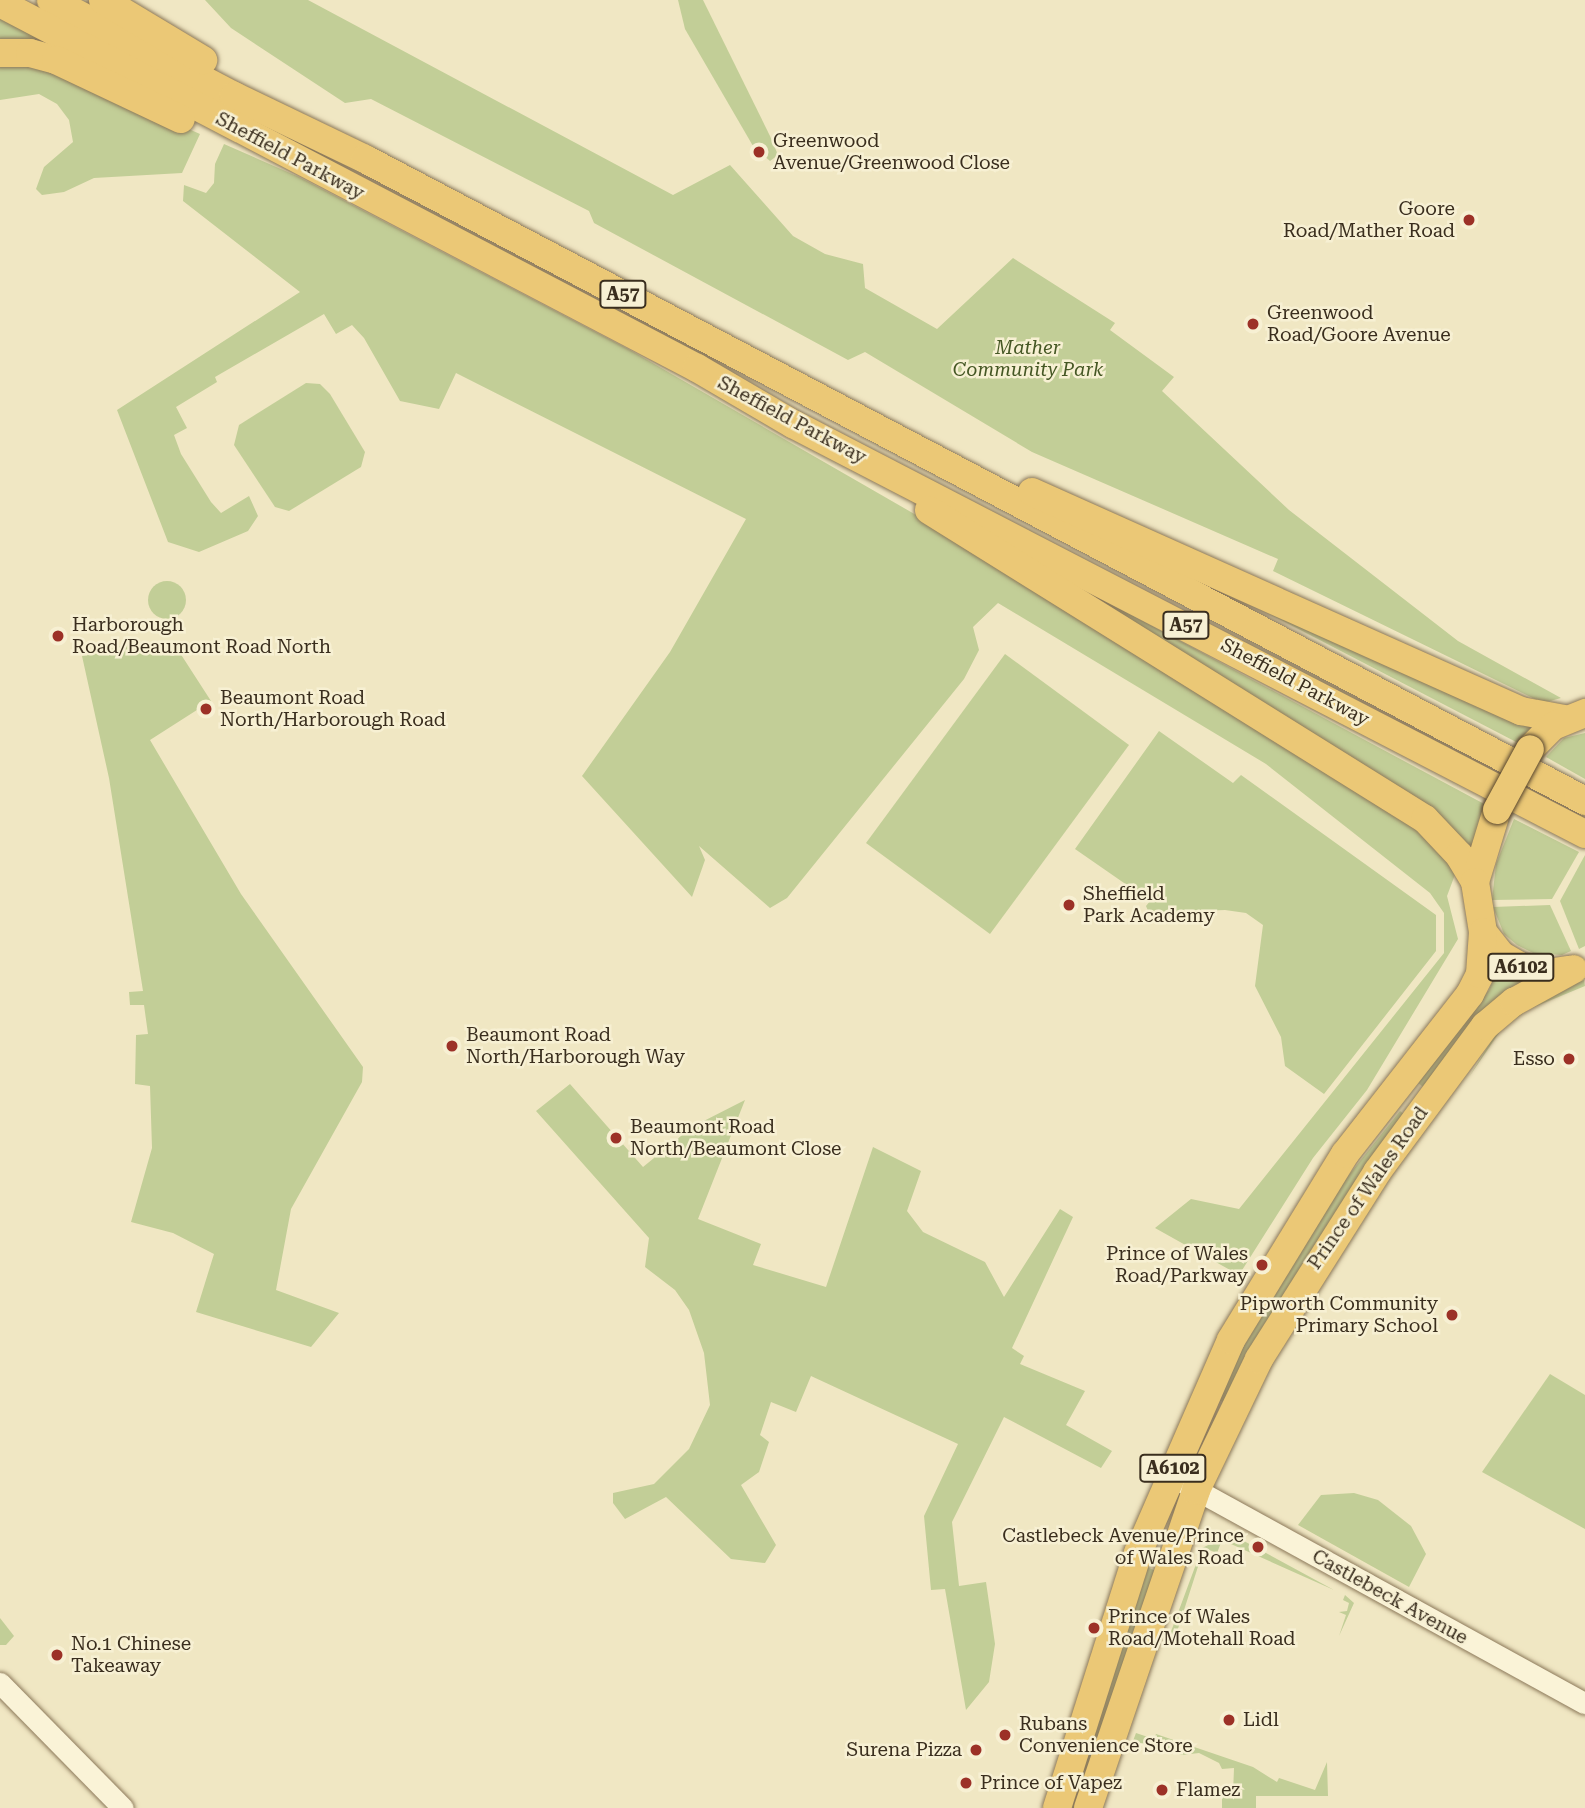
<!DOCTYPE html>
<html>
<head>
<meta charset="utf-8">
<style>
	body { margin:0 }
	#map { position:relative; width:1585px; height:1808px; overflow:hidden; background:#f0e7c3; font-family:"Roboto Serif",serif }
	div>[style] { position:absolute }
	.green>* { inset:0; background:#c2ce97 }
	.round { border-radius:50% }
	.roads { filter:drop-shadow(0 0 2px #8b7859) drop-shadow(0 0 2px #8b7859) }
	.tertiary>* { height:21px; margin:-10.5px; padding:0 10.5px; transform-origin:10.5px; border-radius:10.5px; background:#faf3d7 }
	.trunk>* { height:28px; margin:-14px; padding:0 14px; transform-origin:14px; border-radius:14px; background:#ebc876 }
	.bridges { filter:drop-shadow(0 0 2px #58462e) drop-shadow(0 0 2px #58462e) }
	.trunk-bridge>* { height:28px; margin:-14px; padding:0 14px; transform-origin:14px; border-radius:14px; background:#ebc876 }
	.dots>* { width:19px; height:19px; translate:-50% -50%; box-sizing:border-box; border:4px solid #f7f0d3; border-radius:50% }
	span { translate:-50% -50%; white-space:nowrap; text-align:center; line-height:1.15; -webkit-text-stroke:5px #f7f0d3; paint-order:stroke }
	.shield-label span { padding:2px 5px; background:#f7f0d3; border:2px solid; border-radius:5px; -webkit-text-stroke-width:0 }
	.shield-label { font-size:18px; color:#3a2e1e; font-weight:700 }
	.poi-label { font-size:19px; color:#3a2e1e }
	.left { translate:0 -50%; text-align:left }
	.right { translate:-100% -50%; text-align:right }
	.street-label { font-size:19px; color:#3a2e1e }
	.park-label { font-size:19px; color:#455724; font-style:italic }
</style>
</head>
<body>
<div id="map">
	<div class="green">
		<div style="clip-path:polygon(205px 0,308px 0,673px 195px,730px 165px,793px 236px,825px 254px,863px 264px,865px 288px,937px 329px,1013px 258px,1115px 323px,1110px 330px,1174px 377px,1162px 391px,1289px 510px,1458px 641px,1561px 698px,1543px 703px,1273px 571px,1278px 559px,1032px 452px,865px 352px,848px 360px,594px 223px,589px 211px,371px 99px,345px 103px,231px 28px)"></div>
		<div style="clip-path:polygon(678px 0,703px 0,770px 136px,778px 155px,770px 161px,753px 146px,685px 29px)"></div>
		<div style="clip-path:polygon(0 10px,83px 54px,0 46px)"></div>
		<div style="clip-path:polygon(0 59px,64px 74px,200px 134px,182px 173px,94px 178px,64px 192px,42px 195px,36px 189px,44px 167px,73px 142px,69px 120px,57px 104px,39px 94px,0 100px)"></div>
		<div style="clip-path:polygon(224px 144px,299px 177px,630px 350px,982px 553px,1424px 826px,1456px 872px,1447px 896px,1458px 939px,1367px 1090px,1313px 1158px,1239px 1275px,1155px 1228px,1191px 1199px,1239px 1209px,1444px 953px,1444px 913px,1430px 893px,1266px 764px,998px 603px,973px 627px,979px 650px,964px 679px,787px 898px,770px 908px,699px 846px,705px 860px,692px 897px,582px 776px,670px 652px,746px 519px,456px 373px,439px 409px,400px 401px,364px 338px,352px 325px,336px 334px,324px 314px,215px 377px,217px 382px,176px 407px,187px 428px,174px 435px,181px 454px,211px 502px,221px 513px,249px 496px,258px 516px,248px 531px,199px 552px,168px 542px,117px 410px,300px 292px,183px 201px,184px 185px,206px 193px,214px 183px,215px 164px)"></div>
		<div style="clip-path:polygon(306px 383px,320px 384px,330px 394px,365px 452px,361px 467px,289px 511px,275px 507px,234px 445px,239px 425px)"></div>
		<div style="clip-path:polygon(1173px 564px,1540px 727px,1520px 744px)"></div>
		<div style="clip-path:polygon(1061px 577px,1488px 806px,1473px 856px)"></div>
		<div class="round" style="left:148px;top:581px;width:38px;height:38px"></div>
		<div style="clip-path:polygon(137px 642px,163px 643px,180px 653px,211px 701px,150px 740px,241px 894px,363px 1067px,362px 1082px,291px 1209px,276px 1290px,339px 1313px,311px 1347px,196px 1312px,214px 1254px,173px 1233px,131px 1222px,152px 1148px,150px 1086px,135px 1084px,136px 1035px,148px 1034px,144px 1005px,130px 1005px,129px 992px,143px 991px,109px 778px,82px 656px)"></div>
		<div style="clip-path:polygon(1005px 654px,1129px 745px,990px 934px,866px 843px)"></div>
		<div style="clip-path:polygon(1159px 731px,1233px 783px,1241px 775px,1436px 915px,1436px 951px,1324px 1094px,1285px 1066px,1281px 1037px,1255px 986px,1263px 925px,1246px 913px,1225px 910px,1149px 913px,1146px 906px,1150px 901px,1075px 849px)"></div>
		<div style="clip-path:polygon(1585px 733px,1585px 779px,1546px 757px,1564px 738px)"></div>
		<div style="clip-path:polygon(1514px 819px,1579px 852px,1552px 899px,1492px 900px,1496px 864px)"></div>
		<div style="clip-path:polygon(1585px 855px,1585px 946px,1579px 949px,1560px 901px)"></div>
		<div style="clip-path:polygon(1550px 905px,1571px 951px,1562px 955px,1533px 953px,1517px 945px,1504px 934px,1493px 907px)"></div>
		<div style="clip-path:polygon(1500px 962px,1530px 977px,1426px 1089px,1418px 1083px,1489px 990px)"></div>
		<div style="clip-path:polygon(1584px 980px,1585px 986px,1527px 1010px,1501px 1030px,1469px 1077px,1492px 1040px,1500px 1030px,1513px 1017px,1546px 996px)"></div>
		<div style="clip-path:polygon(570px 1084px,643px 1167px,692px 1127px,745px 1100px,698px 1219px,761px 1244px,753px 1265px,826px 1287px,873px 1147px,921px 1171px,907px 1211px,923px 1232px,985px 1262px,1004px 1297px,1060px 1209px,1073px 1217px,1012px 1348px,1024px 1356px,1020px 1364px,1085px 1391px,1066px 1425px,1112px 1451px,1101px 1468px,1004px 1417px,952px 1522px,959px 1586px,986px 1582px,995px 1644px,989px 1682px,966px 1710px,945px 1589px,931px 1590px,924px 1516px,958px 1444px,811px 1376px,796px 1412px,771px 1402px,760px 1435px,769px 1442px,759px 1472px,741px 1485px,776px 1545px,765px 1563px,731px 1559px,666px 1497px,625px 1519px,613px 1503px,613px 1493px,654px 1484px,689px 1449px,710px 1405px,704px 1353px,689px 1310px,675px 1290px,645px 1267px,649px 1238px,536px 1111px)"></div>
		<div style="clip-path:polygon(1400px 1111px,1405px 1115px,1226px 1403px,1212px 1397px,1332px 1196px)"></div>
		<div style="clip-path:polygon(1550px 1374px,1585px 1395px,1585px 1529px,1482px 1472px)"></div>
		<div style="clip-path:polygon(1354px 1493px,1378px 1500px,1411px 1526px,1426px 1554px,1409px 1587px,1298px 1525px,1321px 1495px)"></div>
		<div style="clip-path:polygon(1231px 1534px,1334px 1590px,1222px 1540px,1217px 1553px,1204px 1548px,1175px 1638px,1169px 1637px,1202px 1548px)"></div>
		<div style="clip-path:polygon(1142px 1565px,1156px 1571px,1078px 1808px,1063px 1808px)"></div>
		<div style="clip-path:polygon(1345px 1595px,1354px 1603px,1339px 1636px,1346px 1615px,1339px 1612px,1347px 1611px,1349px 1603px,1343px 1600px)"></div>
		<div style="clip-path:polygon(0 1618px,14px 1636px,6px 1645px,0 1645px)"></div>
		<div style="clip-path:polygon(1136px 1733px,1154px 1739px,1156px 1734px,1253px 1767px,1277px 1782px,1279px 1778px,1315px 1790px,1327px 1762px,1328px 1796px,1256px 1796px,1256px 1808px,1222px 1808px,1222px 1795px,1233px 1794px,1234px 1768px,1222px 1769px,1219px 1763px,1199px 1753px,1182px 1755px,1133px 1741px)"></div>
	</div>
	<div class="roads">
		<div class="tertiary">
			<div style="left:1184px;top:1483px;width:457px;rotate:28.8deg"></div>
			<div style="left:0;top:1683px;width:175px;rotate:45.5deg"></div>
		</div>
		<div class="trunk">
			<div style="left:51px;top:0;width:207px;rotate:27.7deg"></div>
			<div style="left:234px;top:96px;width:145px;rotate:25.7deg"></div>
			<div style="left:365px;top:159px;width:1379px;rotate:27.75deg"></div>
			<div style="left:103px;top:0;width:117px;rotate:31deg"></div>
			<div style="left:0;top:3px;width:787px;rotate:27.64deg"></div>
			<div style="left:697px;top:368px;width:111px;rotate:30.3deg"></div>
			<div style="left:793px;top:424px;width:892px;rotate:27.37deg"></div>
			<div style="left:0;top:53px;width:30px"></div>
			<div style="left:30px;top:53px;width:27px;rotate:15deg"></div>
			<div style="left:56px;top:60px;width:138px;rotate:25.3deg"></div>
			<div style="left:1032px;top:492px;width:536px;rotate:24.13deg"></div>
			<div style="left:1521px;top:711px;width:44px;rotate:10.5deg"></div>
			<div style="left:929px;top:510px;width:584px;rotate:31.92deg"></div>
			<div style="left:1425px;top:819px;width:50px;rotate:46.6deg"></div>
			<div style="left:1459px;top:855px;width:31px;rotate:59deg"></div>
			<div style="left:1530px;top:749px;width:33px;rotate:-45deg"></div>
			<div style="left:1553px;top:726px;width:35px;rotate:-22deg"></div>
			<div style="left:1497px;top:810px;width:75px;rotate:107deg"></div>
			<div style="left:1475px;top:882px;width:51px;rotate:80.9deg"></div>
			<div style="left:1483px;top:932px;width:29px;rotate:52deg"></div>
			<div style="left:1501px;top:955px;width:22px;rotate:30deg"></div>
			<div style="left:1520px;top:966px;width:28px;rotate:15deg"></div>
			<div style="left:1547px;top:973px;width:22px;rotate:-8deg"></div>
			<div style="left:1057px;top:1808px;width:268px;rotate:-72.4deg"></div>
			<div style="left:1138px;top:1553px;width:232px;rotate:-66.4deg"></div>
			<div style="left:1231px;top:1340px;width:218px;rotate:-58.5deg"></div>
			<div style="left:1345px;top:1154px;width:203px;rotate:-52deg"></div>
			<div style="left:1470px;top:994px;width:22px;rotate:-63deg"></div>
			<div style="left:1480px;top:974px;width:42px;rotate:-85.9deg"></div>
			<div style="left:1088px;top:1808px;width:336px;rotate:-71.2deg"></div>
			<div style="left:1196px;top:1490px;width:145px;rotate:-64.3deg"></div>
			<div style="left:1259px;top:1359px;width:221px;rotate:-57.7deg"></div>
			<div style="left:1377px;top:1172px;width:182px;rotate:-53.5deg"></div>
			<div style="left:1485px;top:1026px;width:38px;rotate:-40deg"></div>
			<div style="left:1514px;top:1002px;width:68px;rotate:-28.8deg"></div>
		</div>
	</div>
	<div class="bridges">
		<div class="trunk-bridge">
			<div style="left:1497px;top:810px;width:69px;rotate:-61.6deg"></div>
		</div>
	</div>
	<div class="dots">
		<div style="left:759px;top:152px;background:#9c3127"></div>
		<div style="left:1469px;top:220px;background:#9c3127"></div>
		<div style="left:1253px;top:324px;background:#9c3127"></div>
		<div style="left:58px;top:636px;background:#9c3127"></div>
		<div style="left:206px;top:709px;background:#9c3127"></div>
		<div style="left:1069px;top:905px;background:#9c3127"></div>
		<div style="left:452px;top:1046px;background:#9c3127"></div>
		<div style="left:1569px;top:1059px;background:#9c3127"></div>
		<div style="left:616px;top:1138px;background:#9c3127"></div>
		<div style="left:1262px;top:1265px;background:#9c3127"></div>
		<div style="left:1452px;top:1315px;background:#9c3127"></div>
		<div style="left:1258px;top:1547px;background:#9c3127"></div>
		<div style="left:1094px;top:1628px;background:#9c3127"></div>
		<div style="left:57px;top:1655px;background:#9c3127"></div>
		<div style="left:1229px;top:1720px;background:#9c3127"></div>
		<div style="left:1005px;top:1735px;background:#9c3127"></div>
		<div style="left:976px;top:1750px;background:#9c3127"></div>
		<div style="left:966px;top:1783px;background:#9c3127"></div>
		<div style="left:1162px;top:1790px;background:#9c3127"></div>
	</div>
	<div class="shield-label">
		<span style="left:623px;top:294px">A57</span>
		<span style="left:1186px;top:625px">A57</span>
		<span style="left:1521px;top:967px">A6102</span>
		<span style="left:1173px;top:1468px">A6102</span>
	</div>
	<div class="poi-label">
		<span class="left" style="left:773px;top:152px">Greenwood<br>Avenue/Greenwood Close</span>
		<span class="right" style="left:1455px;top:220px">Goore<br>Road/Mather Road</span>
		<span class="left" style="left:1267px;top:324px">Greenwood<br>Road/Goore Avenue</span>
		<span class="left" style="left:72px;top:636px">Harborough<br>Road/Beaumont Road North</span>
		<span class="left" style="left:220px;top:709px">Beaumont Road<br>North/Harborough Road</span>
		<span class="left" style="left:1083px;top:905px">Sheffield<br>Park Academy</span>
		<span class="left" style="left:466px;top:1046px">Beaumont Road<br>North/Harborough Way</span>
		<span class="right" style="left:1555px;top:1059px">Esso</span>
		<span class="left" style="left:630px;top:1138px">Beaumont Road<br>North/Beaumont Close</span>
		<span class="right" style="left:1248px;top:1265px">Prince of Wales<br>Road/Parkway</span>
		<span class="right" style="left:1438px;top:1315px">Pipworth Community<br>Primary School</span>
		<span class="right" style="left:1244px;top:1547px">Castlebeck Avenue/Prince<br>of Wales Road</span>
		<span class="left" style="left:1108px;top:1628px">Prince of Wales<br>Road/Motehall Road</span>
		<span class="left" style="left:71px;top:1655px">No.1 Chinese<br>Takeaway</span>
		<span class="left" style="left:1243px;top:1720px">Lidl</span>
		<span class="left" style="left:1019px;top:1735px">Rubans<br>Convenience Store</span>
		<span class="right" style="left:962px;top:1750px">Surena Pizza</span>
		<span class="left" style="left:980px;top:1783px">Prince of Vapez</span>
		<span class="left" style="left:1176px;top:1790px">Flamez</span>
	</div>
	<div class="street-label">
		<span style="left:290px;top:156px;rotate:28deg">Sheffield Parkway</span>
		<span style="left:792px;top:420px;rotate:28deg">Sheffield Parkway</span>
		<span style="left:1295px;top:682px;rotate:28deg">Sheffield Parkway</span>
		<span style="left:1368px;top:1188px;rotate:-55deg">Prince of Wales Road</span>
		<span style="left:1390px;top:1597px;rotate:29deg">Castlebeck Avenue</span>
	</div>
	<div class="park-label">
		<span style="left:1028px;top:359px">Mather<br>Community Park</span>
	</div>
</div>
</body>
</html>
